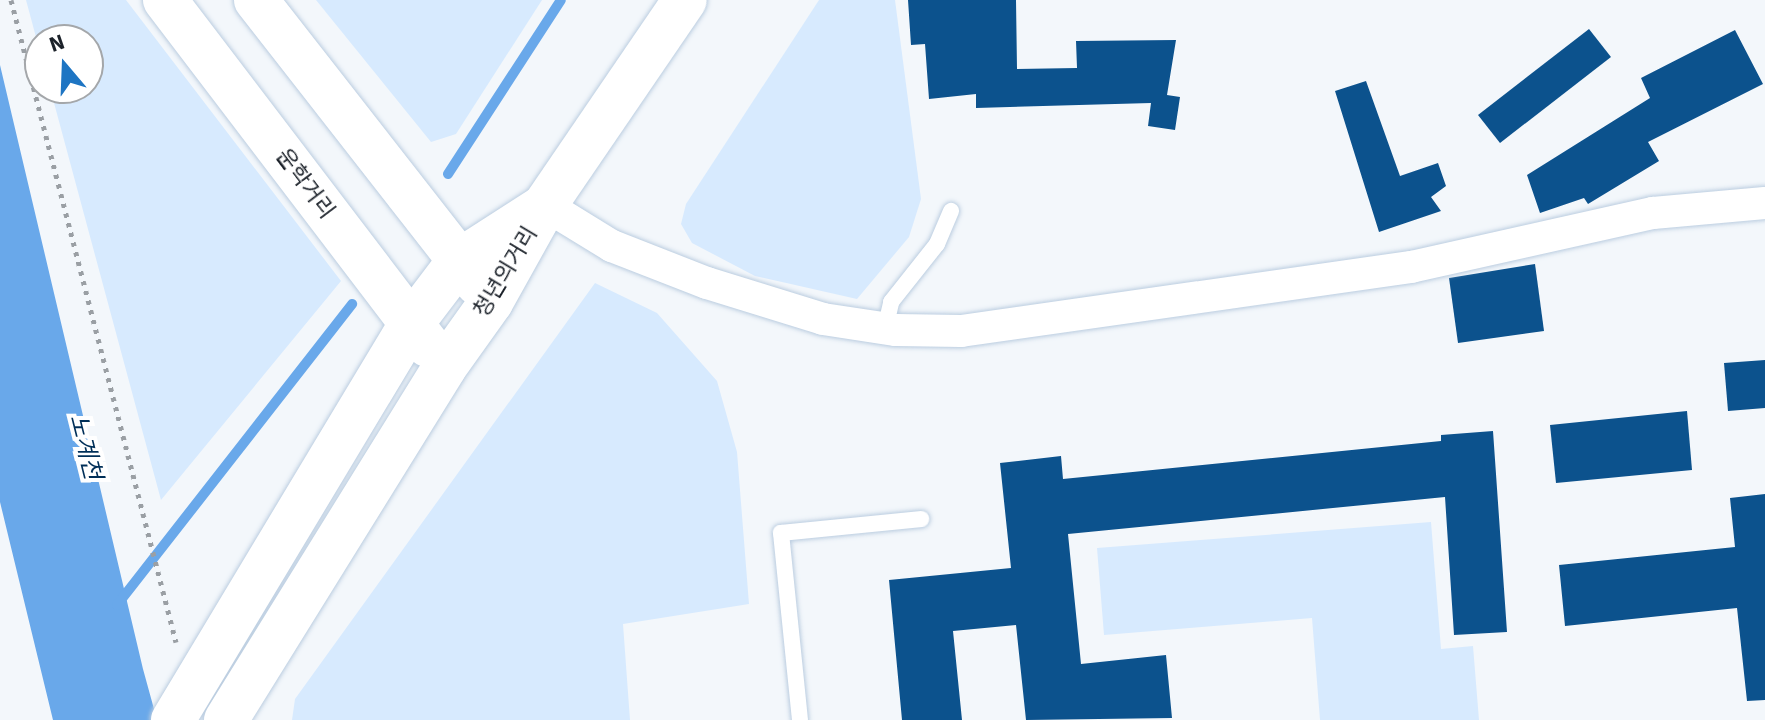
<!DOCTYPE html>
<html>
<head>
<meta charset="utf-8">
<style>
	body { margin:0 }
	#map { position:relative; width:1765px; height:720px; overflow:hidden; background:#f3f7fb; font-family:"Source Sans 3","Noto Sans KR",sans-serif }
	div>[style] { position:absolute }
	.green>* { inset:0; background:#d7eafe }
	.water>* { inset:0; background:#69a8ea }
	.stream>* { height:10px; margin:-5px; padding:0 5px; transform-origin:5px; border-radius:5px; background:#69a8ea }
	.building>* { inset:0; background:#0c528d }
	.path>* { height:5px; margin-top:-2.5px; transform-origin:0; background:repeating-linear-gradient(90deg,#9a9fa4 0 4px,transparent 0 10px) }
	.roads { filter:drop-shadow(0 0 2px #bbcde0) drop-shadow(0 0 2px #bbcde0) }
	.service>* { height:16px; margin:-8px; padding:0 8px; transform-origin:8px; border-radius:8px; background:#fff }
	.minor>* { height:32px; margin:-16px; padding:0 16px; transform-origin:16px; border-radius:16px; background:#fff }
	.secondary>* { height:44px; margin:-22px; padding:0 22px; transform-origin:22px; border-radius:22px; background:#fff }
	span { translate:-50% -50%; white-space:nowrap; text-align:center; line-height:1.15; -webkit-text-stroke:8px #fff; paint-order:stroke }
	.street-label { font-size:22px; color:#1c222a }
	.water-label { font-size:24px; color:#002f58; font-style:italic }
	.north { position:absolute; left:24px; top:24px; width:80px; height:80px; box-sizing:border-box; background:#fff; border:2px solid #a4a7aa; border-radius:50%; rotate:341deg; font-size:22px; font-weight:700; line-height:32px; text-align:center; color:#1c222a }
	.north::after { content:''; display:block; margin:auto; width:28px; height:36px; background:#1e75c3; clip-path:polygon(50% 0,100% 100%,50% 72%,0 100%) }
</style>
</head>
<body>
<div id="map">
	<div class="green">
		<div style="clip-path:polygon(26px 0,126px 0,341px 281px,161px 500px,50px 88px,88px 88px,88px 40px,40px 40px,40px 52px)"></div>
		<div style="clip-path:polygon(316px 0,542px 0,456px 134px,431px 142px)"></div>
		<div style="clip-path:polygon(819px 0,895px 0,921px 199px,909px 237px,857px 299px,755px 276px,692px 243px,681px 224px,686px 204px)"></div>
		<div style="clip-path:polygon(595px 283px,657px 313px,717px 381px,737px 452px,749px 604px,623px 624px,630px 720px,292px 720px,295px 699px)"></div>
		<div style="clip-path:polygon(1431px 522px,1441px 649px,1473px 646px,1479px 720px,1320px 720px,1312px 618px,1104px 635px,1097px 548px)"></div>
	</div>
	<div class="water">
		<div style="clip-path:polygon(0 65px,143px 669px,157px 720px,53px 720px,0 502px)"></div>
	</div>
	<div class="stream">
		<div style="left:448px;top:174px;width:207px;rotate:-57deg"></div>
		<div style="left:117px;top:605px;width:382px;rotate:-52deg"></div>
	</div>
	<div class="building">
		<div style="clip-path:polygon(908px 0,1016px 0,1017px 69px,1077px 68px,1076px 41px,1176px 40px,1167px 95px,1180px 97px,1175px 130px,1148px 126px,1151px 103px,976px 108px,976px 94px,929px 99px,925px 44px,911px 45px)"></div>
		<div style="clip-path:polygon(1589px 29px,1611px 57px,1500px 143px,1478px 115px)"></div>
		<div style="clip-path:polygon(1735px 30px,1763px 84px,1648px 142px,1659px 161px,1588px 204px,1584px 198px,1540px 213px,1527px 175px,1650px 98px,1641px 78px)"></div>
		<div style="clip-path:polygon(1366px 81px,1400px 176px,1438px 163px,1446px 186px,1431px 197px,1441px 211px,1379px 232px,1335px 91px)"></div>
		<div style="clip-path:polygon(1535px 264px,1544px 331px,1458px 343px,1449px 278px)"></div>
		<div style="clip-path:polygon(1765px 360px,1765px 408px,1728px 411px,1724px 363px)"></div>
		<div style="clip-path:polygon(1687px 411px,1692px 470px,1556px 483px,1550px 425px)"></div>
		<div style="clip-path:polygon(1493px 431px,1507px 632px,1454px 635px,1445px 497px,1068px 534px,1081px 664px,1166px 655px,1172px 718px,1026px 720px,1016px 625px,953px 631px,962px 720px,902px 720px,889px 580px,1011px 568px,1000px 463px,1061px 456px,1063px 479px,1441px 441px,1441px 435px)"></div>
		<div style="clip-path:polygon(1765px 494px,1765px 700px,1747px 701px,1737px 608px,1565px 626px,1559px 565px,1735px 547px,1730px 498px)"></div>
	</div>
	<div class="path">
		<div style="left:11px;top:0;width:663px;rotate:75.59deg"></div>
	</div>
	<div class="roads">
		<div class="service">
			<div style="left:885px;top:329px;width:28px;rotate:-77deg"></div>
			<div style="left:891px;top:302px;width:74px;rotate:-51.6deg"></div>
			<div style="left:937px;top:244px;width:36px;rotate:-67deg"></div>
			<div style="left:800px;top:720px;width:188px;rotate:-95.8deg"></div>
			<div style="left:781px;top:533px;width:141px;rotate:-5.7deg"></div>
		</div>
		<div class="minor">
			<div style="left:545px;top:205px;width:79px;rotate:31.5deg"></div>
			<div style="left:612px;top:246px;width:102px;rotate:21.3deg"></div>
			<div style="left:707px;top:283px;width:121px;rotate:17.2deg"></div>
			<div style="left:823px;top:319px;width:74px;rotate:8.6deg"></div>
			<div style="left:896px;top:330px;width:65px;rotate:0.9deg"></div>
			<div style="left:961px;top:331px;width:455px;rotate:-8.1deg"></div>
			<div style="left:1411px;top:267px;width:248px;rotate:-12.6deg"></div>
			<div style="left:1653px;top:213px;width:112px;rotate:-5.1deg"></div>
		</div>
		<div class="secondary">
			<div style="left:165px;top:0;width:434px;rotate:52.7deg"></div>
			<div style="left:256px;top:0;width:360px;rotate:52deg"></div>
			<div style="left:173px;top:720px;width:463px;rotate:-59deg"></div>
			<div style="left:412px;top:323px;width:78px;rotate:-52.8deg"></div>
			<div style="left:459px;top:261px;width:96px;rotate:-32.7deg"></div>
			<div style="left:226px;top:720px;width:414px;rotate:-58.2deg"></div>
			<div style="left:444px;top:368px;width:81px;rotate:-54.5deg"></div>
			<div style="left:491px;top:302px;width:111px;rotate:-60.9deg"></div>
			<div style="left:545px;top:205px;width:248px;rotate:-55.7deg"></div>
		</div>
	</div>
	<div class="street-label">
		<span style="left:305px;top:184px;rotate:53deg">운학거리</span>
		<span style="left:506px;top:272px;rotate:-59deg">청년의거리</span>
	</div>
	<div class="water-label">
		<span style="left:85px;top:447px;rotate:76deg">노계천</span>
	</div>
	<div class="north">N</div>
</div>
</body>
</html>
